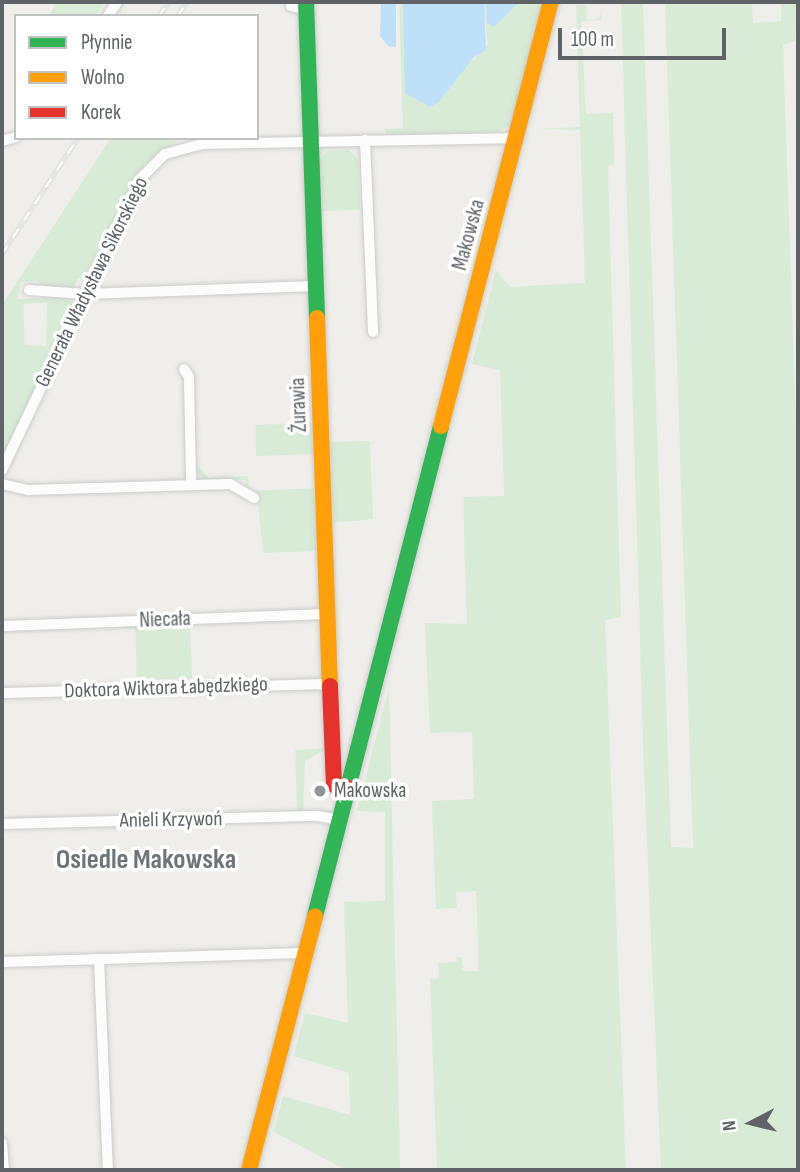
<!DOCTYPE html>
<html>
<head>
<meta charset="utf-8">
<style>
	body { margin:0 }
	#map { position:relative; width:800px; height:1172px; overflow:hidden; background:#efeeea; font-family:"Sofia Sans Condensed",sans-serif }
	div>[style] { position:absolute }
	.green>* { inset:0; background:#d8ebd6 }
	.water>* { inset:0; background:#bfe0f9 }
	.roads { filter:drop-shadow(0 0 2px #cbcccc) drop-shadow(0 0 2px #cbcccc) }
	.street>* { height:10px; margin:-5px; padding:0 5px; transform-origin:5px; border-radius:5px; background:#fdfcfc }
	.fast>* { height:16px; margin:-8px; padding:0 8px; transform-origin:8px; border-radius:8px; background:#30b455 }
	.slow>* { height:16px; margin:-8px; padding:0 8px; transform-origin:8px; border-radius:8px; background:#ff9f0a }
	.jam>* { height:16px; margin:-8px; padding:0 8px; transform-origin:8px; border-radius:8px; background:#e5322d }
	.rail>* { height:6px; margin-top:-3px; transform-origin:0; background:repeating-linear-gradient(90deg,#fff 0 10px,#e4e4e4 0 20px); box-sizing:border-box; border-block:2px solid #e4e4e4 }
	.dots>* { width:19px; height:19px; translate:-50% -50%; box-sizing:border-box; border:4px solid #fff; border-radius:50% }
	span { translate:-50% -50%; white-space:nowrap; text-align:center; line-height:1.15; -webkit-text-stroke:7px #fff; paint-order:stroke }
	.street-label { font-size:21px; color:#5f6368 }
	.poi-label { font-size:21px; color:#5f6368 }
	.left { translate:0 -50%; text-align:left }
	.district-label { font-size:28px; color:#70757a; font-weight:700 }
	.frame { position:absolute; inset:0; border:4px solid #5f6368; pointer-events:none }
	.legend { position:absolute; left:14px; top:14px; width:245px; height:126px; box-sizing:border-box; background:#fff; border:2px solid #bfc1c3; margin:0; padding:9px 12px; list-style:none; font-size:21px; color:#5f6368 }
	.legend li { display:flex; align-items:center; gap:14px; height:35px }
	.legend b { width:35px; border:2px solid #bfc1c3 }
	.north { position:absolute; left:716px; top:1088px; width:70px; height:70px; -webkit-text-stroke:5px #fff; paint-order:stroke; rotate:263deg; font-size:19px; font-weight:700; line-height:28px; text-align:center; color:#5f6368 }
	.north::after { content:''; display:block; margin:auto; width:24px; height:32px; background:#5f6368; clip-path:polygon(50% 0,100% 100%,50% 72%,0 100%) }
	.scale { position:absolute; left:558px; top:28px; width:168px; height:32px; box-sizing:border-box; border:4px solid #5f6368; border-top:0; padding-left:9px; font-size:21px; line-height:24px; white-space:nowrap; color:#5f6368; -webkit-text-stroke:5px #fff; paint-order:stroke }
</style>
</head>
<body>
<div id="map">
	<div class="green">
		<div style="clip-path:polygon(56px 2px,104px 2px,95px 16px,49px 16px)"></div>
		<div style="clip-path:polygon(399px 2px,442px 2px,466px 67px,488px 44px,483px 2px,544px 2px,512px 124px,498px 132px,386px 135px,385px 129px,403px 128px)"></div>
		<div style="clip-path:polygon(621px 2px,643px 2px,671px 847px,693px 848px,665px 2px,752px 2px,753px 23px,781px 21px,781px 2px,798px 2px,795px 41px,783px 45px,798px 482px,798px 1170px,661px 1170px,644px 774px)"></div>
		<div style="clip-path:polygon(576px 5px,586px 5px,587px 20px,599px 19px,602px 11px,602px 20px,581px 21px,586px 114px,613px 113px,614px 164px,608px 166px,621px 617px,605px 620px,626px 1170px,437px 1170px,430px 979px,439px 978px,438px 963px,457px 962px,457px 957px,462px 957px,462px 971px,478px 971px,478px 946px,476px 891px,456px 892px,457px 908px,436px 909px,432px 801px,474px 799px,472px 732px,430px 733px,425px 623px,467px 624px,463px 497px,504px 496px,500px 370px,472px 364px,496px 270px,510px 287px,585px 283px,580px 130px,534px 129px,580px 127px)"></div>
		<div style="clip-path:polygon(evenodd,111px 138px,181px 138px,152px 157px,138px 172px,86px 281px,78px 278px,74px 288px,52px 289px,42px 288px,38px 281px,21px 282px,17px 299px,67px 297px,75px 305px,2px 459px,2px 305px,111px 138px,47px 302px,46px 346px,25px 345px,23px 304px,47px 302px)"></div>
		<div style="clip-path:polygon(349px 150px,358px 160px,360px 210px,321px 211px,319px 161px,327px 151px)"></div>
		<div style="clip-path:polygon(315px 423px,316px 454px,256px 456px,255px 425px)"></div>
		<div style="clip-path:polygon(370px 441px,373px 519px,334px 523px,329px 442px)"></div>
		<div style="clip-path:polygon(195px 462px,208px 478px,248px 476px,249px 491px,318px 488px,319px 551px,263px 553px,257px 493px,247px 492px,246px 480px,199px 479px)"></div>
		<div style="clip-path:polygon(196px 623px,190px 627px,192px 678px,137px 680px,135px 629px,105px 626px)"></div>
		<div style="clip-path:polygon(389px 688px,400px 1170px,346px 1170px,274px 1132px,283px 1096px,350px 1115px,349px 1073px,294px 1056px,305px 1013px,348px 1023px,344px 902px,385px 901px,385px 812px,357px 811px)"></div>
		<div style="clip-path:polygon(328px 748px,305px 761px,303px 812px,276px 812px,297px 809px,295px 750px)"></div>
	</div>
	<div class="water">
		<div style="clip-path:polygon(381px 2px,396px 2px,396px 47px,388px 46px,380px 36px)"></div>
		<div style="clip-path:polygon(403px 2px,484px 2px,486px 50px,474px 57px,439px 102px,430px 107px,405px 93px)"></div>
		<div style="clip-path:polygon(486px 2px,519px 2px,494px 27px,487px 23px)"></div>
	</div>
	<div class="roads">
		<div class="street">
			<div style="left:291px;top:6px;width:16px;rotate:11deg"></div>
			<div style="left:108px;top:16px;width:17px;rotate:-57deg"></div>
			<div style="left:365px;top:140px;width:192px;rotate:87.6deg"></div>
			<div style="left:2px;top:141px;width:15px;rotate:-16deg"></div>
			<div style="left:29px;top:290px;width:56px;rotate:4.1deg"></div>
			<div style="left:85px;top:294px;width:231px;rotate:-2deg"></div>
			<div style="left:184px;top:369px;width:9px;rotate:58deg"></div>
			<div style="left:189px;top:377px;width:108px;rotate:88.9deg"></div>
			<div style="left:2px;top:470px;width:322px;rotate:-64.6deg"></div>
			<div style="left:140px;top:179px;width:35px;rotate:-45deg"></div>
			<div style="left:165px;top:154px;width:39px;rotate:-15deg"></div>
			<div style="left:203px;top:144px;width:313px;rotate:-1.1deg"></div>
			<div style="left:2px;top:484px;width:28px;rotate:13deg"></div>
			<div style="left:29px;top:490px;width:201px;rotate:-1.7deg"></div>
			<div style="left:230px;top:484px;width:28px;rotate:30deg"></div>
			<div style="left:2px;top:626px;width:326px;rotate:-2.1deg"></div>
			<div style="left:2px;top:693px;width:328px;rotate:-1.6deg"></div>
			<div style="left:2px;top:824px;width:316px;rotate:-1.5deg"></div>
			<div style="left:318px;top:816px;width:22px;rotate:10deg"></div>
			<div style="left:99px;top:959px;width:211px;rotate:87.6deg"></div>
			<div style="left:2px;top:962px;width:303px;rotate:-1.7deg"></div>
			<div style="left:2px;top:1143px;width:27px;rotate:86deg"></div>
		</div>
		<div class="fast">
			<div style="left:306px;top:2px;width:316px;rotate:88deg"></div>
			<div style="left:315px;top:916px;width:506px;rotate:-75.58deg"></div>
		</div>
		<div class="slow">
			<div style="left:317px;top:318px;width:368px;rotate:88deg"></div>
			<div style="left:441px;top:426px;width:438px;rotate:-75.5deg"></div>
			<div style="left:249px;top:1170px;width:262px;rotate:-75.4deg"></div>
		</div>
		<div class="jam">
			<div style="left:330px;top:686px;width:99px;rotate:87.7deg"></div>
			<div style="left:334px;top:785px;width:14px;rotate:12deg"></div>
		</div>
	</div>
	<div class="rail">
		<div style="left:159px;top:16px;width:17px;rotate:-54deg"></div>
		<div style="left:178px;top:16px;width:17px;rotate:-57deg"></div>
		<div style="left:2px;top:254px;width:139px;rotate:-56.8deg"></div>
	</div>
	<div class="dots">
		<div style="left:320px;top:791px;background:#919496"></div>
	</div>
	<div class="street-label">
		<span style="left:469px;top:235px;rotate:-75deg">Makowska</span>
		<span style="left:92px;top:282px;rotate:-64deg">Generała Władysława Sikorskiego</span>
		<span style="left:299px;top:405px;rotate:-92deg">Żurawia</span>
		<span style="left:165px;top:620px;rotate:-2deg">Niecała</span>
		<span style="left:166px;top:688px;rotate:-2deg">Doktora Wiktora Łabędzkiego</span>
		<span style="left:171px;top:820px;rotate:-1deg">Anieli Krzywoń</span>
	</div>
	<div class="poi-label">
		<span class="left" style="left:334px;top:791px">Makowska</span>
	</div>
	<div class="district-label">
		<span style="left:146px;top:860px">Osiedle Makowska</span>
	</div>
	<div class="frame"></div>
	<ul class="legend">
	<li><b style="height:9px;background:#30b455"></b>Płynnie</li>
	<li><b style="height:9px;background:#ff9f0a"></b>Wolno</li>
	<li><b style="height:9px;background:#e5322d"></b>Korek</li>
	</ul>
	<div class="north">N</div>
	<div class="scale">100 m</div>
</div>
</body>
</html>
